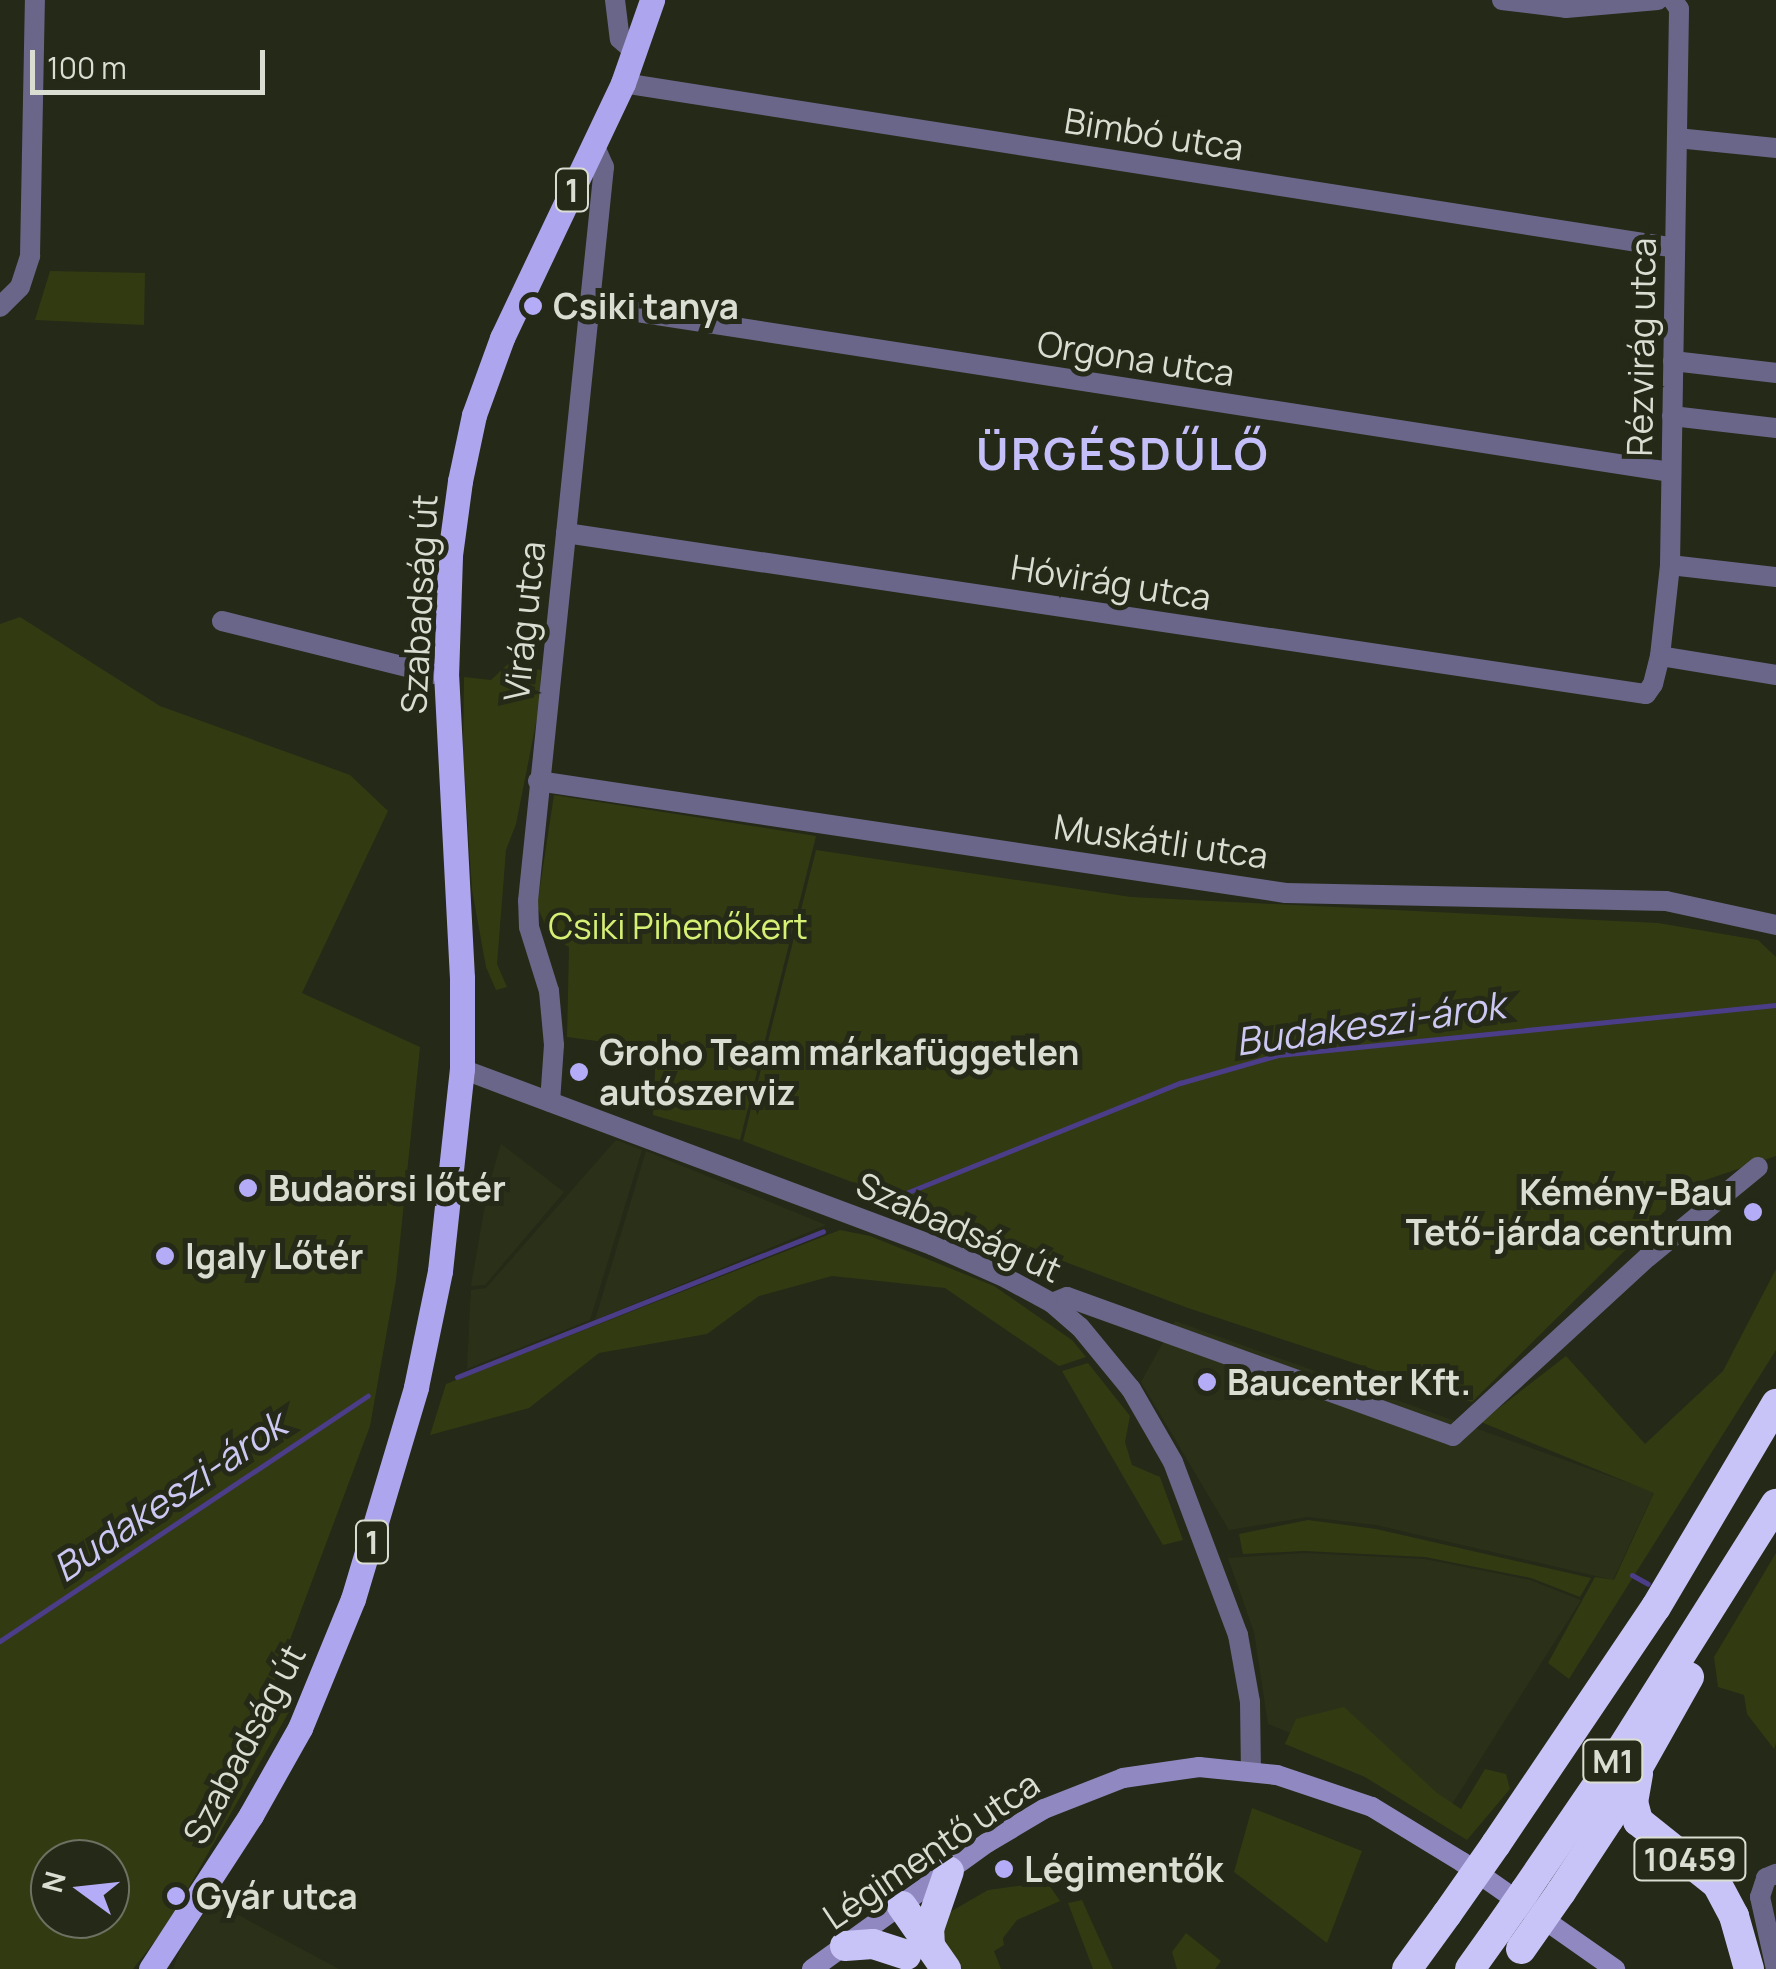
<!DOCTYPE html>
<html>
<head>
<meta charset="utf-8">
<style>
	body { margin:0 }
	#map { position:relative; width:1776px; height:1969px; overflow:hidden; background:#252917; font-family:Manrope,sans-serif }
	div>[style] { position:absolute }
	.built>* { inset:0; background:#2b3118 }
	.green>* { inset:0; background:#323a12 }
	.stream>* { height:5px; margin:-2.5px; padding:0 2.5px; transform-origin:2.5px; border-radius:2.5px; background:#4c3d88 }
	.street>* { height:20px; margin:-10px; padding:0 10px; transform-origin:10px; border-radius:10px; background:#6a6689 }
	.secondary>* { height:20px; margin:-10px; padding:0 10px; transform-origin:10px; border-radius:10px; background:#9089c1 }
	.primary>* { height:25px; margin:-12.5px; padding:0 12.5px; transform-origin:12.5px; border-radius:12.5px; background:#ada5ed }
	.highway>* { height:30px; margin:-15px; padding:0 15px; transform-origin:15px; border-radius:15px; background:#c9c4f8 }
	.highway-bridge>* { height:30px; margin:-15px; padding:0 15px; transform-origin:15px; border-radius:15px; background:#c9c4f8 }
	.dots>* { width:28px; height:28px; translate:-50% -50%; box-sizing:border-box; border:5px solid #252917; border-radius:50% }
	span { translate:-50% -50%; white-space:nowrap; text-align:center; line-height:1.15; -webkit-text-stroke:10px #252917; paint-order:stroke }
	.shield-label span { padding:2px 8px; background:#252917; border:2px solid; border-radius:8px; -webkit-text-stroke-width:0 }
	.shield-label { font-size:32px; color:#daddd2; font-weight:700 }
	.street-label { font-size:35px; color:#daddd2 }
	.poi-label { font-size:35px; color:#daddd2; font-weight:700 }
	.left { translate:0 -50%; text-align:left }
	.right { translate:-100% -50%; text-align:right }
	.park-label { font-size:35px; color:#d6f075 }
	.water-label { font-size:38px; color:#ccc8f4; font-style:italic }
	.district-label { font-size:45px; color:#c5bff9; font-weight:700; letter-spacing:2.5px }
	.north { position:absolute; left:30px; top:1839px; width:100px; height:100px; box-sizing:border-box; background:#252917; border:2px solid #6d7162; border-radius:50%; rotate:285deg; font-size:28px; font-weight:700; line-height:40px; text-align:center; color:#daddd2 }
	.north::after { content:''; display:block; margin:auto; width:35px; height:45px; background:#b5acf8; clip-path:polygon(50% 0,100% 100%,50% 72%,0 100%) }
	.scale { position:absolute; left:30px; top:50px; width:235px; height:45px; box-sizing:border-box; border:5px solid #daddd2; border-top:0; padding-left:12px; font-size:30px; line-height:35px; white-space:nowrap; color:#daddd2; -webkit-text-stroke:8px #252917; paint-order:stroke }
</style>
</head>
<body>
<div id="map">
	<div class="built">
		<div style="clip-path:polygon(616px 1140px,642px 1150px,590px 1320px,467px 1369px,471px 1290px,486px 1288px)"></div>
		<div style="clip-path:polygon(501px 1144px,564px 1192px,485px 1285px,471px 1286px,488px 1188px)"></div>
		<div style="clip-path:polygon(646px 1151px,826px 1225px,595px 1320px)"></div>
		<div style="clip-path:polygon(1175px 1321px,1654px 1492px,1613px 1580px,1376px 1525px,1308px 1517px,1229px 1530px,1141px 1382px)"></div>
		<div style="clip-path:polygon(1304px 1553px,1424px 1559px,1530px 1580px,1581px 1600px,1449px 1809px,1382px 1770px,1268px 1724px,1254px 1632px,1228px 1558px)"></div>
		<div style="clip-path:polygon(212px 1901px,339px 1969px,173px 1969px,180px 1950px)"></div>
	</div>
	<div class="green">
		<div style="clip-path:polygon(50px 271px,145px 273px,144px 325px,35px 320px)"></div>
		<div style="clip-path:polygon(evenodd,20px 617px,160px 706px,350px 775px,388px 811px,302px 993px,420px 1047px,396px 1280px,370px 1426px,269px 1696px,290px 1710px,166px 1927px,133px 1969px,0 1969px,0 624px,20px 617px,50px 1859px,110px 1859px,110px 1919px,50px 1919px,50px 1859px)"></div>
		<div style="clip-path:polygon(508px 664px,541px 670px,539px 708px,516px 824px,506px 850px,497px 964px,507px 987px,496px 990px,486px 967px,472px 890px,463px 751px,464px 677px,491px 680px)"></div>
		<div style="clip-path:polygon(554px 795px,816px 836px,740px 1140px,653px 1115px,656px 1049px,567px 1037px,569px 947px,550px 936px,537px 906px)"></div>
		<div style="clip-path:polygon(816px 850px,1131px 897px,1658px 923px,1758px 940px,1776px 957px,1776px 1156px,1691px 1185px,1472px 1402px,1188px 1308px,743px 1141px)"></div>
		<div style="clip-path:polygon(840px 1230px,870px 1236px,994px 1286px,1072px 1340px,1086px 1357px,1059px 1366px,945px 1288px,832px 1276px,759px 1296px,707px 1334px,599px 1353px,529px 1408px,430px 1435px,446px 1384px)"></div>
		<div style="clip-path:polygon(1776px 1269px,1776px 1350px,1569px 1679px,1548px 1663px,1595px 1577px,1614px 1580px,1654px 1493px,1481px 1422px,1566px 1356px,1645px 1444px,1723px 1371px)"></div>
		<div style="clip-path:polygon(1088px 1363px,1130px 1416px,1125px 1442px,1132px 1465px,1160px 1477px,1183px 1540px,1163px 1545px,1062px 1371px)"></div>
		<div style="clip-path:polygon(1308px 1520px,1376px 1529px,1591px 1578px,1580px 1597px,1531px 1578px,1425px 1557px,1304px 1551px,1243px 1554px,1239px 1534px)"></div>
		<div style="clip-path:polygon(1776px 1553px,1776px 1743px,1774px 1749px,1747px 1714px,1744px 1695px,1718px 1687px,1714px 1657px)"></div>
		<div style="clip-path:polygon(1344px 1707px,1437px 1793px,1461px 1809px,1485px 1769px,1506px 1774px,1510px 1789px,1467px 1840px,1365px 1777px,1285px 1744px,1296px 1719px)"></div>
		<div style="clip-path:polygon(1252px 1808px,1362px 1851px,1327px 1943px,1234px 1872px)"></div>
		<div style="clip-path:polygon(1047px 1882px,1060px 1901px,1017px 1920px,1003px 1938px,1004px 1945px,994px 1951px,1001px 1969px,960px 1969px,945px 1945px,942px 1929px,950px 1912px,988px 1890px)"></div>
		<div style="clip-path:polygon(1082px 1900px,1113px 1969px,1093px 1969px,1068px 1903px)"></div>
		<div style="clip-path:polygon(1186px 1933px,1221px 1961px,1215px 1969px,1177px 1969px,1172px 1952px)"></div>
	</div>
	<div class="stream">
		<div style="left:876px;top:1205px;width:328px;rotate:-21.9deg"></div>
		<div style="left:1180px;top:1083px;width:102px;rotate:-15.9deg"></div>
		<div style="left:1278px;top:1055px;width:501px;rotate:-5.73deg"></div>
		<div style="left:457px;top:1377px;width:394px;rotate:-21.7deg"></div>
		<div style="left:1632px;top:1575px;width:18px;rotate:29deg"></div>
		<div style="left:0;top:1641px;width:442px;rotate:-33.7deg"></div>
	</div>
	<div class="street">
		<div style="left:615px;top:0;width:39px;rotate:83deg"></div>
		<div style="left:620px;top:39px;width:20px;rotate:41deg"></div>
		<div style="left:1502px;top:0;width:64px;rotate:7.1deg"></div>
		<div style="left:1566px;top:8px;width:92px;rotate:-5deg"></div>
		<div style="left:623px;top:83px;width:1065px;rotate:8.91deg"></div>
		<div style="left:1677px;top:138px;width:100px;rotate:5.8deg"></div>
		<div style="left:592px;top:305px;width:1092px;rotate:8.8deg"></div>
		<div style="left:0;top:307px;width:28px;rotate:-45deg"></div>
		<div style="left:20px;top:287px;width:33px;rotate:-72deg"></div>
		<div style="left:30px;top:256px;width:256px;rotate:-88.9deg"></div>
		<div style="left:1673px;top:361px;width:104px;rotate:6.6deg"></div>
		<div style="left:1672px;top:416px;width:105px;rotate:6.6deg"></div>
		<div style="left:566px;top:533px;width:1092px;rotate:8.48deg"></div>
		<div style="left:1646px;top:694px;width:12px;rotate:-55deg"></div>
		<div style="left:1653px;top:684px;width:29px;rotate:-76deg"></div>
		<div style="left:1660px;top:656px;width:92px;rotate:-83.7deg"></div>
		<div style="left:1670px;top:565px;width:556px;rotate:-89.07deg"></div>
		<div style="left:1679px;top:9px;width:11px;rotate:-124deg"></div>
		<div style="left:1670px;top:565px;width:107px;rotate:6.5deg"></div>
		<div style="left:222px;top:621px;width:231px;rotate:14deg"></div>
		<div style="left:1660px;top:656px;width:118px;rotate:9.3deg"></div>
		<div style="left:538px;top:781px;width:756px;rotate:8.52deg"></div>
		<div style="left:1286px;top:893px;width:380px;rotate:1.2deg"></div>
		<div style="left:1666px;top:901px;width:113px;rotate:12.3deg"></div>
		<div style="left:462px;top:1069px;width:502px;rotate:20.53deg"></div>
		<div style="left:932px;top:1245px;width:81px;rotate:24deg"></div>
		<div style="left:1006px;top:1278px;width:52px;rotate:28.5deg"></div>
		<div style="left:1052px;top:1303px;width:37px;rotate:41deg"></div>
		<div style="left:1080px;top:1327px;width:80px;rotate:50.6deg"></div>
		<div style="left:1131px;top:1389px;width:84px;rotate:60.1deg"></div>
		<div style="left:1173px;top:1462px;width:185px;rotate:69.4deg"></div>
		<div style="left:1238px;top:1635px;width:68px;rotate:79.8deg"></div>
		<div style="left:1250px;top:1702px;width:68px;rotate:89.2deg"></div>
		<div style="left:550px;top:1102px;width:57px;rotate:-86deg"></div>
		<div style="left:554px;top:1045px;width:54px;rotate:-95.3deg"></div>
		<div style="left:549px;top:991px;width:67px;rotate:-107.4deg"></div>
		<div style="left:529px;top:927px;width:26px;rotate:-92deg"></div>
		<div style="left:528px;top:901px;width:738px;rotate:-84.09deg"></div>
		<div style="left:604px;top:167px;width:24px;rotate:-114deg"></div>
		<div style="left:1052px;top:1303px;width:16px;rotate:-22deg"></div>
		<div style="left:1067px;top:1297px;width:410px;rotate:19.8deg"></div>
		<div style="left:1453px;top:1436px;width:265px;rotate:-42.6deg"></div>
		<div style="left:1648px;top:1257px;width:142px;rotate:-39.3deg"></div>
		<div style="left:1776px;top:1969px;width:74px;rotate:-102.5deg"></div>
		<div style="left:1760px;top:1897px;width:20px;rotate:-72deg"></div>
		<div style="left:1766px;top:1878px;width:11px;rotate:-22deg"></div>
	</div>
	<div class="secondary">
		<div style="left:812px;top:1969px;width:216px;rotate:-35.8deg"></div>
		<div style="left:987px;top:1843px;width:66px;rotate:-30.8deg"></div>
		<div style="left:1044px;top:1809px;width:85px;rotate:-21.4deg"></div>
		<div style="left:1123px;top:1778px;width:77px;rotate:-8.2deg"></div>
		<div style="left:1199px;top:1767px;width:78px;rotate:5.9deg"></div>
		<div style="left:1277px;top:1775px;width:100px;rotate:18.6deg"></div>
		<div style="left:1372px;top:1807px;width:105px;rotate:31.4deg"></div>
		<div style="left:1462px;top:1862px;width:187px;rotate:35deg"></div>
	</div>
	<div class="primary">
		<div style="left:151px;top:1969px;width:184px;rotate:-57deg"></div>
		<div style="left:251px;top:1815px;width:100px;rotate:-60.6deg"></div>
		<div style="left:300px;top:1728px;width:139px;rotate:-67.7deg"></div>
		<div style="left:353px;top:1599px;width:221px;rotate:-73.4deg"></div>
		<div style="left:416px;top:1387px;width:118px;rotate:-78.3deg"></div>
		<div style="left:440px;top:1271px;width:203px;rotate:-83.8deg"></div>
		<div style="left:462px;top:1069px;width:91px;rotate:-90deg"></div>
		<div style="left:462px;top:978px;width:301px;rotate:-93deg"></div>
		<div style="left:446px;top:677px;width:122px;rotate:-88.1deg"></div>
		<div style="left:450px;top:555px;width:75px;rotate:-82.3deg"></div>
		<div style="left:460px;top:481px;width:67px;rotate:-78deg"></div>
		<div style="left:474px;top:415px;width:82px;rotate:-70deg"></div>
		<div style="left:502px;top:338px;width:282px;rotate:-64.6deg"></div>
		<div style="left:623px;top:83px;width:88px;rotate:-70.7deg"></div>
	</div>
	<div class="highway">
		<div style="left:1638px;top:1774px;width:28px;rotate:100deg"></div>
		<div style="left:1633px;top:1802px;width:20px;rotate:75deg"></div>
		<div style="left:1638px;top:1821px;width:101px;rotate:38.6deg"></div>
		<div style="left:1717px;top:1884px;width:36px;rotate:62deg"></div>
		<div style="left:1734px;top:1916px;width:55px;rotate:74.2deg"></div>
		<div style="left:1496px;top:1844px;width:286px;rotate:-56deg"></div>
		<div style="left:1656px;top:1607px;width:236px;rotate:-59.4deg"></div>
		<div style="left:1525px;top:1891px;width:163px;rotate:-55.7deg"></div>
		<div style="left:1617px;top:1756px;width:298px;rotate:-57.8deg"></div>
		<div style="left:1561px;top:1892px;width:87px;rotate:-56.7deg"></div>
		<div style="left:1609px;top:1819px;width:163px;rotate:-60.6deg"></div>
		<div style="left:902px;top:1906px;width:77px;rotate:55.1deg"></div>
		<div style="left:845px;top:1946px;width:28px;rotate:-4deg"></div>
		<div style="left:873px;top:1944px;width:35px;rotate:18deg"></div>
		<div style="left:930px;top:1946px;width:17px;rotate:-93deg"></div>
		<div style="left:929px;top:1929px;width:61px;rotate:-71deg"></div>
		<div style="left:1407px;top:1969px;width:68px;rotate:-54deg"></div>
		<div style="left:1470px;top:1969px;width:47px;rotate:-54.6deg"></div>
	</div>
	<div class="highway-bridge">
		<div style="left:1447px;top:1914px;width:85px;rotate:-55deg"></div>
		<div style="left:1497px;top:1931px;width:49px;rotate:-55deg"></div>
		<div style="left:1521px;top:1949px;width:70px;rotate:-54.9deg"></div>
	</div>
	<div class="dots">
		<div style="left:533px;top:306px;background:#b5acf8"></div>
		<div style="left:579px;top:1072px;background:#b5acf8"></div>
		<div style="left:248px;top:1188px;background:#b5acf8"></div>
		<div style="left:1753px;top:1212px;background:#b5acf8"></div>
		<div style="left:165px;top:1256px;background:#b5acf8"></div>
		<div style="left:1207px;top:1382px;background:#b5acf8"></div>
		<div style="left:1004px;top:1869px;background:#b5acf8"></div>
		<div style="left:176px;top:1896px;background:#b5acf8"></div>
	</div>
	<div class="shield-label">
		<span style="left:572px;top:190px">1</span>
		<span style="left:372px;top:1542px">1</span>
		<span style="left:1613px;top:1761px">M1</span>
		<span style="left:1690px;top:1859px">10459</span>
	</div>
	<div class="street-label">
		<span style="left:1154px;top:134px;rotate:9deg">Bimbó utca</span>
		<span style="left:1641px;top:347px;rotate:-89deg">Rézvirág utca</span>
		<span style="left:1136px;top:358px;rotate:9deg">Orgona utca</span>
		<span style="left:1111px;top:582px;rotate:9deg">Hóvirág utca</span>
		<span style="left:419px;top:604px;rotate:-87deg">Szabadság út</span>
		<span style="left:524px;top:621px;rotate:-84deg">Virág utca</span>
		<span style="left:1161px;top:841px;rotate:8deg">Muskátli utca</span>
		<span style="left:959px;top:1227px;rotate:24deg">Szabadság út</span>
		<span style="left:244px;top:1744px;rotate:-62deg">Szabadság út</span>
		<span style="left:931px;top:1850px;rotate:-34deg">Légimentő utca</span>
	</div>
	<div class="poi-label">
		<span class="left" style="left:553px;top:306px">Csiki tanya</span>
		<span class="left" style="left:599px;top:1072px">Groho Team márkafüggetlen<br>autószerviz</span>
		<span class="left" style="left:268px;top:1188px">Budaörsi lőtér</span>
		<span class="right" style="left:1733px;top:1212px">Kémény-Bau<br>Tető-járda centrum</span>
		<span class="left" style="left:185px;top:1256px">Igaly Lőtér</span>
		<span class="left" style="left:1227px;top:1382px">Baucenter Kft.</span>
		<span class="left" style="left:1024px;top:1869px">Légimentők</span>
		<span class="left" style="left:196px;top:1896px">Gyár utca</span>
	</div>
	<div class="park-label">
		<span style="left:678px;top:926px">Csiki Pihenőkert</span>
	</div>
	<div class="water-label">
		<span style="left:1370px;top:1023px;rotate:-8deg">Budakeszi-árok</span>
		<span style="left:169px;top:1496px;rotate:-34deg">Budakeszi-árok</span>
	</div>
	<div class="district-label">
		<span style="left:1123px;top:454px">ÜRGÉSDŰLŐ</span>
	</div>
	<div class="north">N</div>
	<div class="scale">100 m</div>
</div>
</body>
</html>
